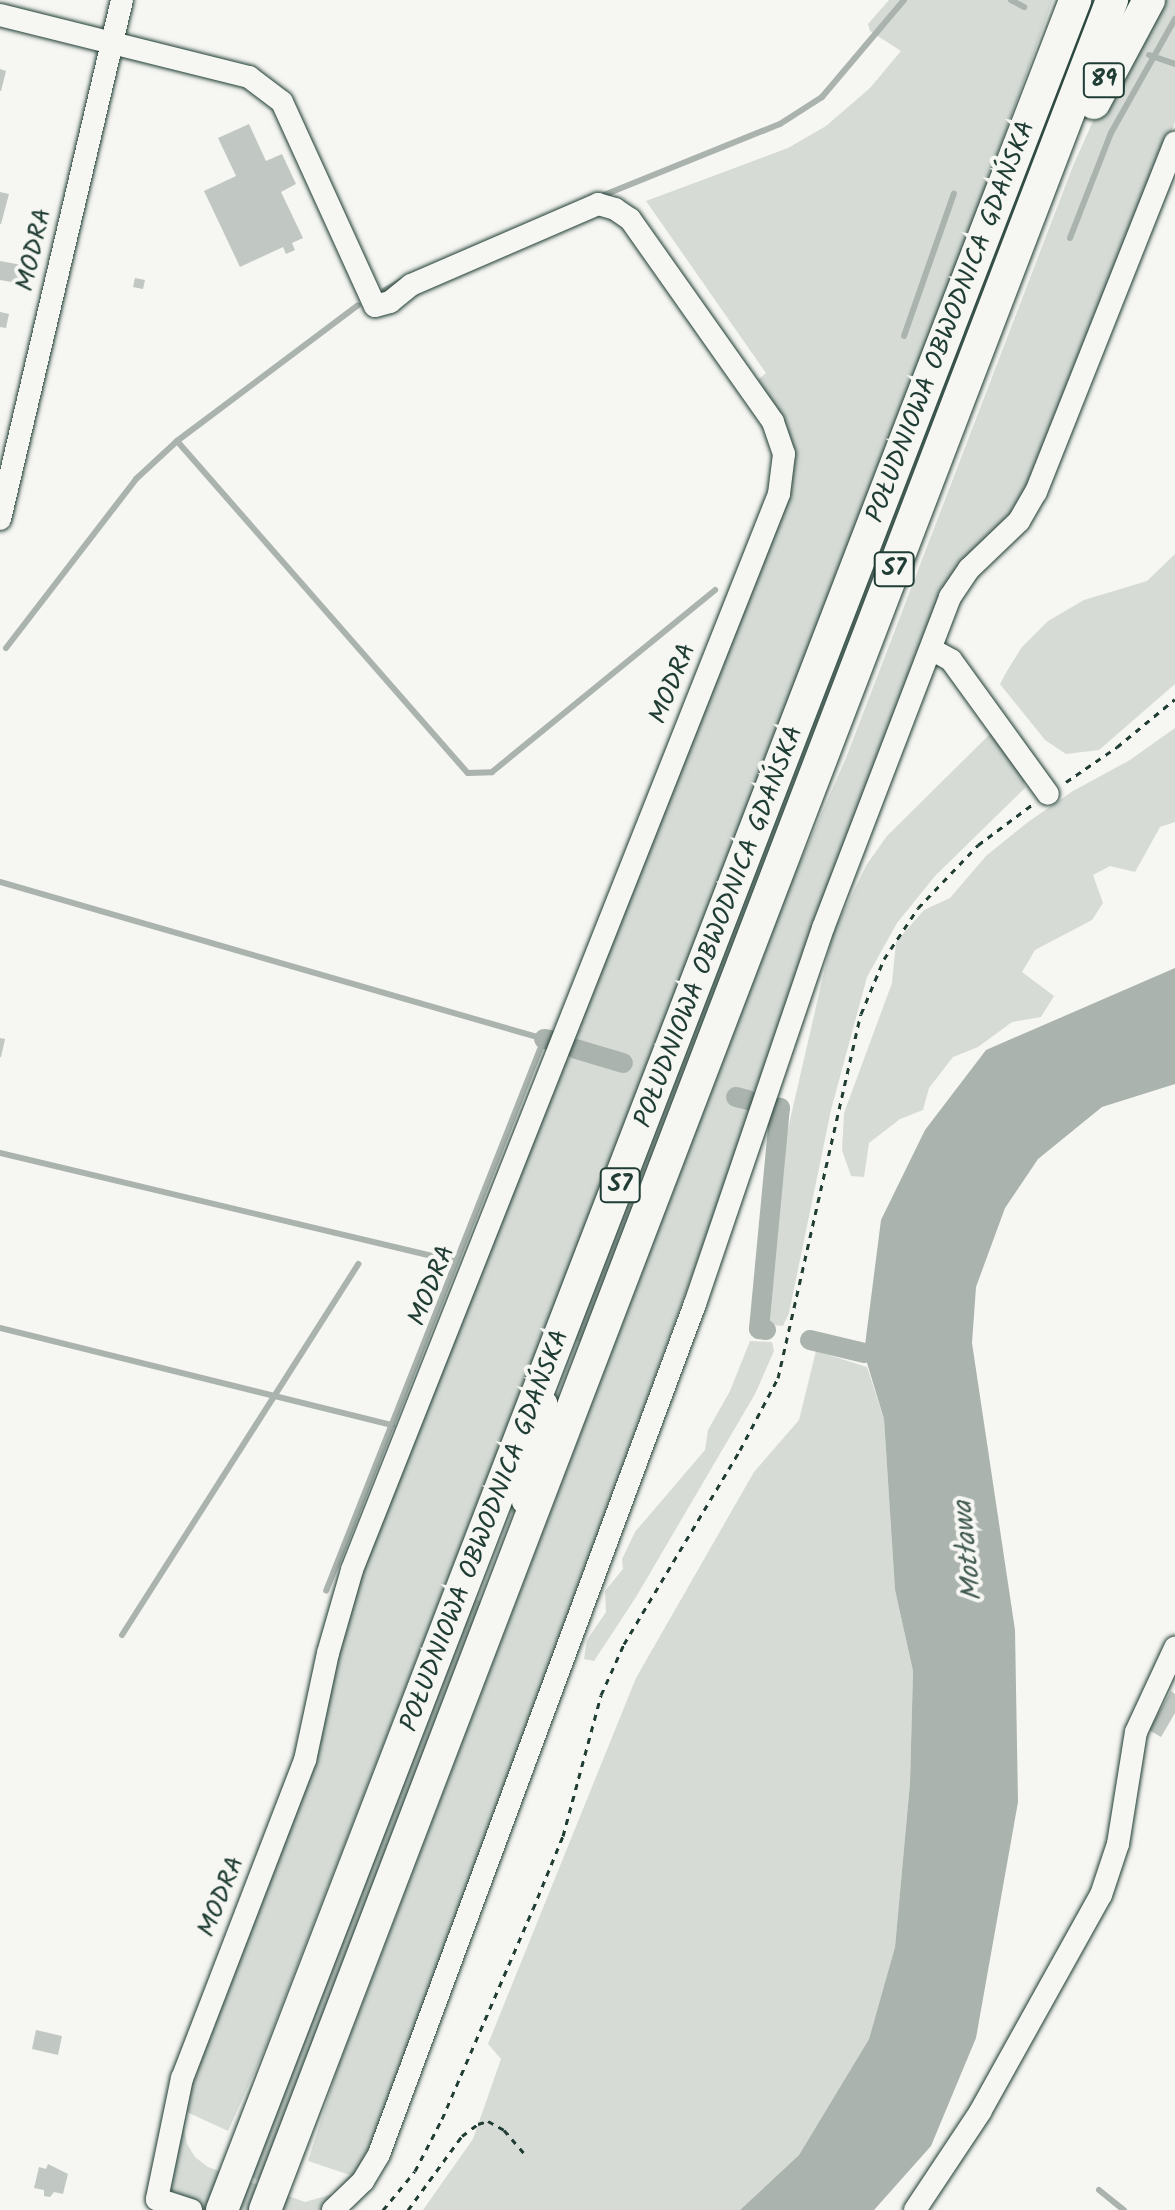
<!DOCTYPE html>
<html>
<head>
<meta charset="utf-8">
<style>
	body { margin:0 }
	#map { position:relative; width:1175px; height:2210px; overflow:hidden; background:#f6f6f2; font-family:Kalam,sans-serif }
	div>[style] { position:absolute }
	.green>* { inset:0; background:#d6dbd6 }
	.water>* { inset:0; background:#aab3ae }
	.stream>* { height:6px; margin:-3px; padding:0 3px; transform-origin:3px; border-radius:3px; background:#aab3ae }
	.canal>* { height:20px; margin:-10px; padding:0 10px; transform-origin:10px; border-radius:10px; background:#aab3ae }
	.building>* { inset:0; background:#c1c8c3 }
	.path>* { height:3px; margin-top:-1.5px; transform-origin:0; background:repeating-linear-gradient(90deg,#1f3d34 0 6px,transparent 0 12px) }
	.roads { filter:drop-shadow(0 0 2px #1f3d34) drop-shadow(0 0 2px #1f3d34) }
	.minor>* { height:22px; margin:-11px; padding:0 11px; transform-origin:11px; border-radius:11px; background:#f6f6f2 }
	.highway>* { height:32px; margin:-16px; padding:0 16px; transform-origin:16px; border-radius:16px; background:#f6f6f2 }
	span { translate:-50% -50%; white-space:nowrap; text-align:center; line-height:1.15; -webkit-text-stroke:8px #f6f6f2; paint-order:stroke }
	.shield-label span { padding:2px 6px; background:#f6f6f2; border:2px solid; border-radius:6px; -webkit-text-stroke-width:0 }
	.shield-label { font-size:24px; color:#1f3d34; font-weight:700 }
	.street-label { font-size:26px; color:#1f3d34 }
	.water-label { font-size:28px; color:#425a52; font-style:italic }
</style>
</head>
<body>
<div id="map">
	<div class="green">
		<div style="clip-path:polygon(889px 0,1053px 0,972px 225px,776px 735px,264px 2051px,228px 2131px,187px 2112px,184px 2129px,187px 2144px,195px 2157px,208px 2167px,305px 2202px,333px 2194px,350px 2175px,308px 2161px,337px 2070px,794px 876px,846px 758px,1073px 166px,1097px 112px,1159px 0,1175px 0,1175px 122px,1024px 501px,965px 565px,760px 1090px,367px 2163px,323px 2210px,193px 2210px,169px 2188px,177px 2126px,353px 1591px,774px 532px,779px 411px,758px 380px,766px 373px,646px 201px,788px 148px,826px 126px,870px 88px,901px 51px,870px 31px,868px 24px)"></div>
		<div style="clip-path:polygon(1089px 0,1100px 0,584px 1344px,573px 1339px)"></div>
		<div style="clip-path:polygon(1175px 554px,1175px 684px,1099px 750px,1066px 754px,1045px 740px,1000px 684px,1007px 671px,1022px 647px,1048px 621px,1084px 600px,1147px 581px)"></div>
		<div style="clip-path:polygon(1175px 728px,1175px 822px,1160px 827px,1135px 872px,1110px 866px,1093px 875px,1103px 903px,1092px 920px,1035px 950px,1022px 972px,1054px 996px,1041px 1017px,1012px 1022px,978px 1047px,953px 1057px,929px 1088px,923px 1110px,900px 1119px,869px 1143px,864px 1177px,851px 1176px,842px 1150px,844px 1113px,892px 983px,896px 942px,924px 910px,950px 898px,986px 856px,1028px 822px,1073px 791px,1130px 760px)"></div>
		<div style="clip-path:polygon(990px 734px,1022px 769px,1025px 788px,935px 876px,897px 923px,867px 977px,831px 1110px,789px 1313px,783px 1326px,774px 1325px,765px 1316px,765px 1303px,787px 1133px,833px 933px,867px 864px,887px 836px)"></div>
		<div style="clip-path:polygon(750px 1341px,772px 1342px,774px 1351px,755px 1394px,636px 1597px,594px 1661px,584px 1659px,587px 1640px,606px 1612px,605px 1591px,623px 1569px,622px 1559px,635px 1532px,705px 1450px,708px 1430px,730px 1391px)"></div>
		<div style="clip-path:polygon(816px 1351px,867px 1367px,884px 1419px,895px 1590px,913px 1671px,910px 1783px,895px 1947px,869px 2039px,799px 2155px,740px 2210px,423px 2210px,473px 2139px,501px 2059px,488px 2044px,636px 1678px,754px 1472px,799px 1420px)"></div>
		<div style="clip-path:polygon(472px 1598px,485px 1603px,262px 2181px,248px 2176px)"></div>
	</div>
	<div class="water">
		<div style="clip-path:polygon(1175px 968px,1175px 1084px,1102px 1107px,1038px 1159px,1005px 1208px,976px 1287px,972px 1343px,1015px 1630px,1018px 1802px,976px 2038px,931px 2146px,874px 2210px,740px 2210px,799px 2155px,869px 2039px,895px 1947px,910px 1783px,913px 1671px,895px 1590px,884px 1419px,864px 1353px,881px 1220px,925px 1130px,986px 1050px)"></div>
	</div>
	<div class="stream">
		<div style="left:1011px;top:0;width:15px;rotate:28deg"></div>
		<div style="left:1149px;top:55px;width:28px;rotate:19deg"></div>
		<div style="left:599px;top:197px;width:195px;rotate:-22deg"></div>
		<div style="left:780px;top:124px;width:50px;rotate:-32.7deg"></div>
		<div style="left:822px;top:97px;width:127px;rotate:-49.8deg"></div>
		<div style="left:1070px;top:238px;width:113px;rotate:-68.7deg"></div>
		<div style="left:1111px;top:133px;width:131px;rotate:-60.7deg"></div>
		<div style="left:385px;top:290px;width:18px;rotate:-29deg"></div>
		<div style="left:904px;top:336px;width:151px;rotate:-70.7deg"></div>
		<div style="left:177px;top:441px;width:441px;rotate:48.8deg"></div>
		<div style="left:468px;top:773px;width:24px;rotate:-2deg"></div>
		<div style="left:492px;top:772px;width:288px;rotate:-39.2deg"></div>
		<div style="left:6px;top:648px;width:213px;rotate:-52.4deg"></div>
		<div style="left:136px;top:479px;width:56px;rotate:-42.8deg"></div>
		<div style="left:177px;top:441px;width:226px;rotate:-36.9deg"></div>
		<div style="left:0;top:882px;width:566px;rotate:16.1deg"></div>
		<div style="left:544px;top:1039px;width:593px;rotate:111.55deg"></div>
		<div style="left:0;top:1153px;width:467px;rotate:13.4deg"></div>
		<div style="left:0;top:1328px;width:404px;rotate:13.9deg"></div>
		<div style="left:122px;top:1635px;width:440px;rotate:-57.5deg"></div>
		<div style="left:1099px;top:2190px;width:32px;rotate:39deg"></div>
	</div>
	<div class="canal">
		<div style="left:544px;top:1039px;width:6px;rotate:9deg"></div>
		<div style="left:576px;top:1049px;width:49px;rotate:16.6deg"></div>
		<div style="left:736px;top:1097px;width:12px;rotate:14deg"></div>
		<div style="left:766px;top:1330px;width:7px;rotate:-172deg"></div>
		<div style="left:759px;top:1329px;width:222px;rotate:-84.6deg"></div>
		<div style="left:780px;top:1108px;width:6px;rotate:-171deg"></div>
		<div style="left:810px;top:1340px;width:56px;rotate:13.5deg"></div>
	</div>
	<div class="building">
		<div style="clip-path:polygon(0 69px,6px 71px,1px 91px,0 91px)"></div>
		<div style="clip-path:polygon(249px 124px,266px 161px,282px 154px,296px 184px,281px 192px,303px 238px,292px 243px,295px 250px,286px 254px,283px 247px,240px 267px,204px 191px,236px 176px,218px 138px)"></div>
		<div style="clip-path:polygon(0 192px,9px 194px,1px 224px,0 224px)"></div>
		<div style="clip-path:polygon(0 261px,27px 266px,23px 284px,0 280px)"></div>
		<div style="clip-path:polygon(135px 278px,145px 280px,143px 289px,133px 287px)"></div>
		<div style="clip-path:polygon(0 312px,9px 314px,6px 328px,0 327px)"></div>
		<div style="clip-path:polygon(0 1038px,5px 1039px,1px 1057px,0 1057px)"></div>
		<div style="clip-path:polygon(1171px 1691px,1175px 1694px,1175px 1713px,1161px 1737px,1149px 1730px)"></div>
		<div style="clip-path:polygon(36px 2030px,62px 2036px,58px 2055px,32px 2049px)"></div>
		<div style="clip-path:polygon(48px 2164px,68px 2174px,63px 2194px,54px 2192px,50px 2197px,44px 2196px,44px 2190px,34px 2188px,39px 2167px,46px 2169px)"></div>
	</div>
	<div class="path">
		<div style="left:1066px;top:782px;width:62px;rotate:-34.5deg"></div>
		<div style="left:1117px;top:747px;width:75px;rotate:-39.6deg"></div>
		<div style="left:383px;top:2210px;width:50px;rotate:-50.6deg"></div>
		<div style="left:415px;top:2171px;width:59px;rotate:-62.6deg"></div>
		<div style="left:442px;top:2119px;width:229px;rotate:-66.6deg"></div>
		<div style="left:533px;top:1909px;width:79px;rotate:-67.7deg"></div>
		<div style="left:563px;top:1836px;width:146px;rotate:-74.9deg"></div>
		<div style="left:601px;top:1695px;width:56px;rotate:-65.7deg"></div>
		<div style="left:624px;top:1644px;width:226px;rotate:-59.1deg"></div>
		<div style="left:740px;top:1450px;width:81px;rotate:-62.2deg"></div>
		<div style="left:778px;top:1378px;width:373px;rotate:-77.2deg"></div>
		<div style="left:861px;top:1014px;width:60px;rotate:-67.3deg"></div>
		<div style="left:884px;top:959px;width:61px;rotate:-56.3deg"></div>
		<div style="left:918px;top:908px;width:87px;rotate:-46.4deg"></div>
		<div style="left:978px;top:845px;width:69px;rotate:-36.7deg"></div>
		<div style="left:408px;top:2210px;width:92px;rotate:-53.9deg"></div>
		<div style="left:462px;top:2136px;width:20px;rotate:-37deg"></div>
		<div style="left:478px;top:2124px;width:10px;rotate:-17deg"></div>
		<div style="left:488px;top:2121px;width:18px;rotate:29deg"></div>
		<div style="left:504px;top:2130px;width:30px;rotate:49deg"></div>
	</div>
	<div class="roads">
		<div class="minor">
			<div style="left:0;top:15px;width:257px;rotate:14deg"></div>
			<div style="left:249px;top:77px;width:41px;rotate:37.1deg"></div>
			<div style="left:282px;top:102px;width:224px;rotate:65.5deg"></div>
			<div style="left:375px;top:306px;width:16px;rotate:-15deg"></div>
			<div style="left:390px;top:302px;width:27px;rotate:-39deg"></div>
			<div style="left:411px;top:285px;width:204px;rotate:-23.4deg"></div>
			<div style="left:598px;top:204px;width:18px;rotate:16deg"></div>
			<div style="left:615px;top:209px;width:18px;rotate:34deg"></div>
			<div style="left:630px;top:219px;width:248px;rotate:54.8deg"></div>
			<div style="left:773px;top:422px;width:34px;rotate:71deg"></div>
			<div style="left:784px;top:454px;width:40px;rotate:97.1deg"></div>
			<div style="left:779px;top:494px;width:1158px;rotate:111.65deg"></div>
			<div style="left:352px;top:1570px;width:86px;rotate:106.1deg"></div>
			<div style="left:328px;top:1653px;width:109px;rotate:102.1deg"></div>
			<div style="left:305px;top:1760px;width:341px;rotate:111.1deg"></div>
			<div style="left:182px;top:2078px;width:124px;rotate:101.7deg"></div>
			<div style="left:0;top:519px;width:533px;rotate:-76.77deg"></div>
			<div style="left:931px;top:649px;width:23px;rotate:29deg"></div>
			<div style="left:951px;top:660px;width:165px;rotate:54.1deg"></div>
			<div style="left:523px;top:1502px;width:102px;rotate:-76.9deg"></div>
			<div style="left:157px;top:2199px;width:36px;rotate:18deg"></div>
			<div style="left:333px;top:2210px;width:42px;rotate:-44deg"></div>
			<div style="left:363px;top:2181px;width:31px;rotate:-59deg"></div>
			<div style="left:379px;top:2154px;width:907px;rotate:-69.61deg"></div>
			<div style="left:695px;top:1304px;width:397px;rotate:-71.2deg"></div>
			<div style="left:823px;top:928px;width:355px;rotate:-69deg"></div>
			<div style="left:950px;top:597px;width:34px;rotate:-56deg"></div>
			<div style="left:969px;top:569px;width:69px;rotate:-43.8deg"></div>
			<div style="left:1019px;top:521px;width:34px;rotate:-60deg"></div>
			<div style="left:1036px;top:492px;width:376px;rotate:-68.3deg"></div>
			<div style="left:915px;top:2210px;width:118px;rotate:-56.4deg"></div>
			<div style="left:980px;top:2112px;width:248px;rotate:-60.9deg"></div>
			<div style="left:1101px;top:1895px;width:54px;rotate:-71.6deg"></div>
			<div style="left:1118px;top:1844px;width:113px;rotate:-80.9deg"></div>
			<div style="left:1136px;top:1732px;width:93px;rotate:-65.1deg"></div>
		</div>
		<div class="highway">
			<div style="left:1094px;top:103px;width:117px;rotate:-61.9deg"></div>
			<div style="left:222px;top:2210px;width:2369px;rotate:-68.89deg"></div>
			<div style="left:265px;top:2210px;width:2367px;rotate:-69.03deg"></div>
		</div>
	</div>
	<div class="shield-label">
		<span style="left:1104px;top:80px">89</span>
		<span style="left:894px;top:569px">S7</span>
		<span style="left:620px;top:1185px">S7</span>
	</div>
	<div class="street-label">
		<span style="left:35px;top:250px;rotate:-77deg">MODRA</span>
		<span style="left:952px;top:322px;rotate:-69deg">POŁUDNIOWA OBWODNICA GDAŃSKA</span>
		<span style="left:674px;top:684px;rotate:-68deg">MODRA</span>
		<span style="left:720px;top:927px;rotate:-69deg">POŁUDNIOWA OBWODNICA GDAŃSKA</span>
		<span style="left:433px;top:1286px;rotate:-68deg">MODRA</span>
		<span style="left:486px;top:1531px;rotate:-69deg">POŁUDNIOWA OBWODNICA GDAŃSKA</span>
		<span style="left:222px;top:1897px;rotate:-68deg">MODRA</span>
	</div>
	<div class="water-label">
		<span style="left:969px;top:1551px;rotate:-96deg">Motława</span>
	</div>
</div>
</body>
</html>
